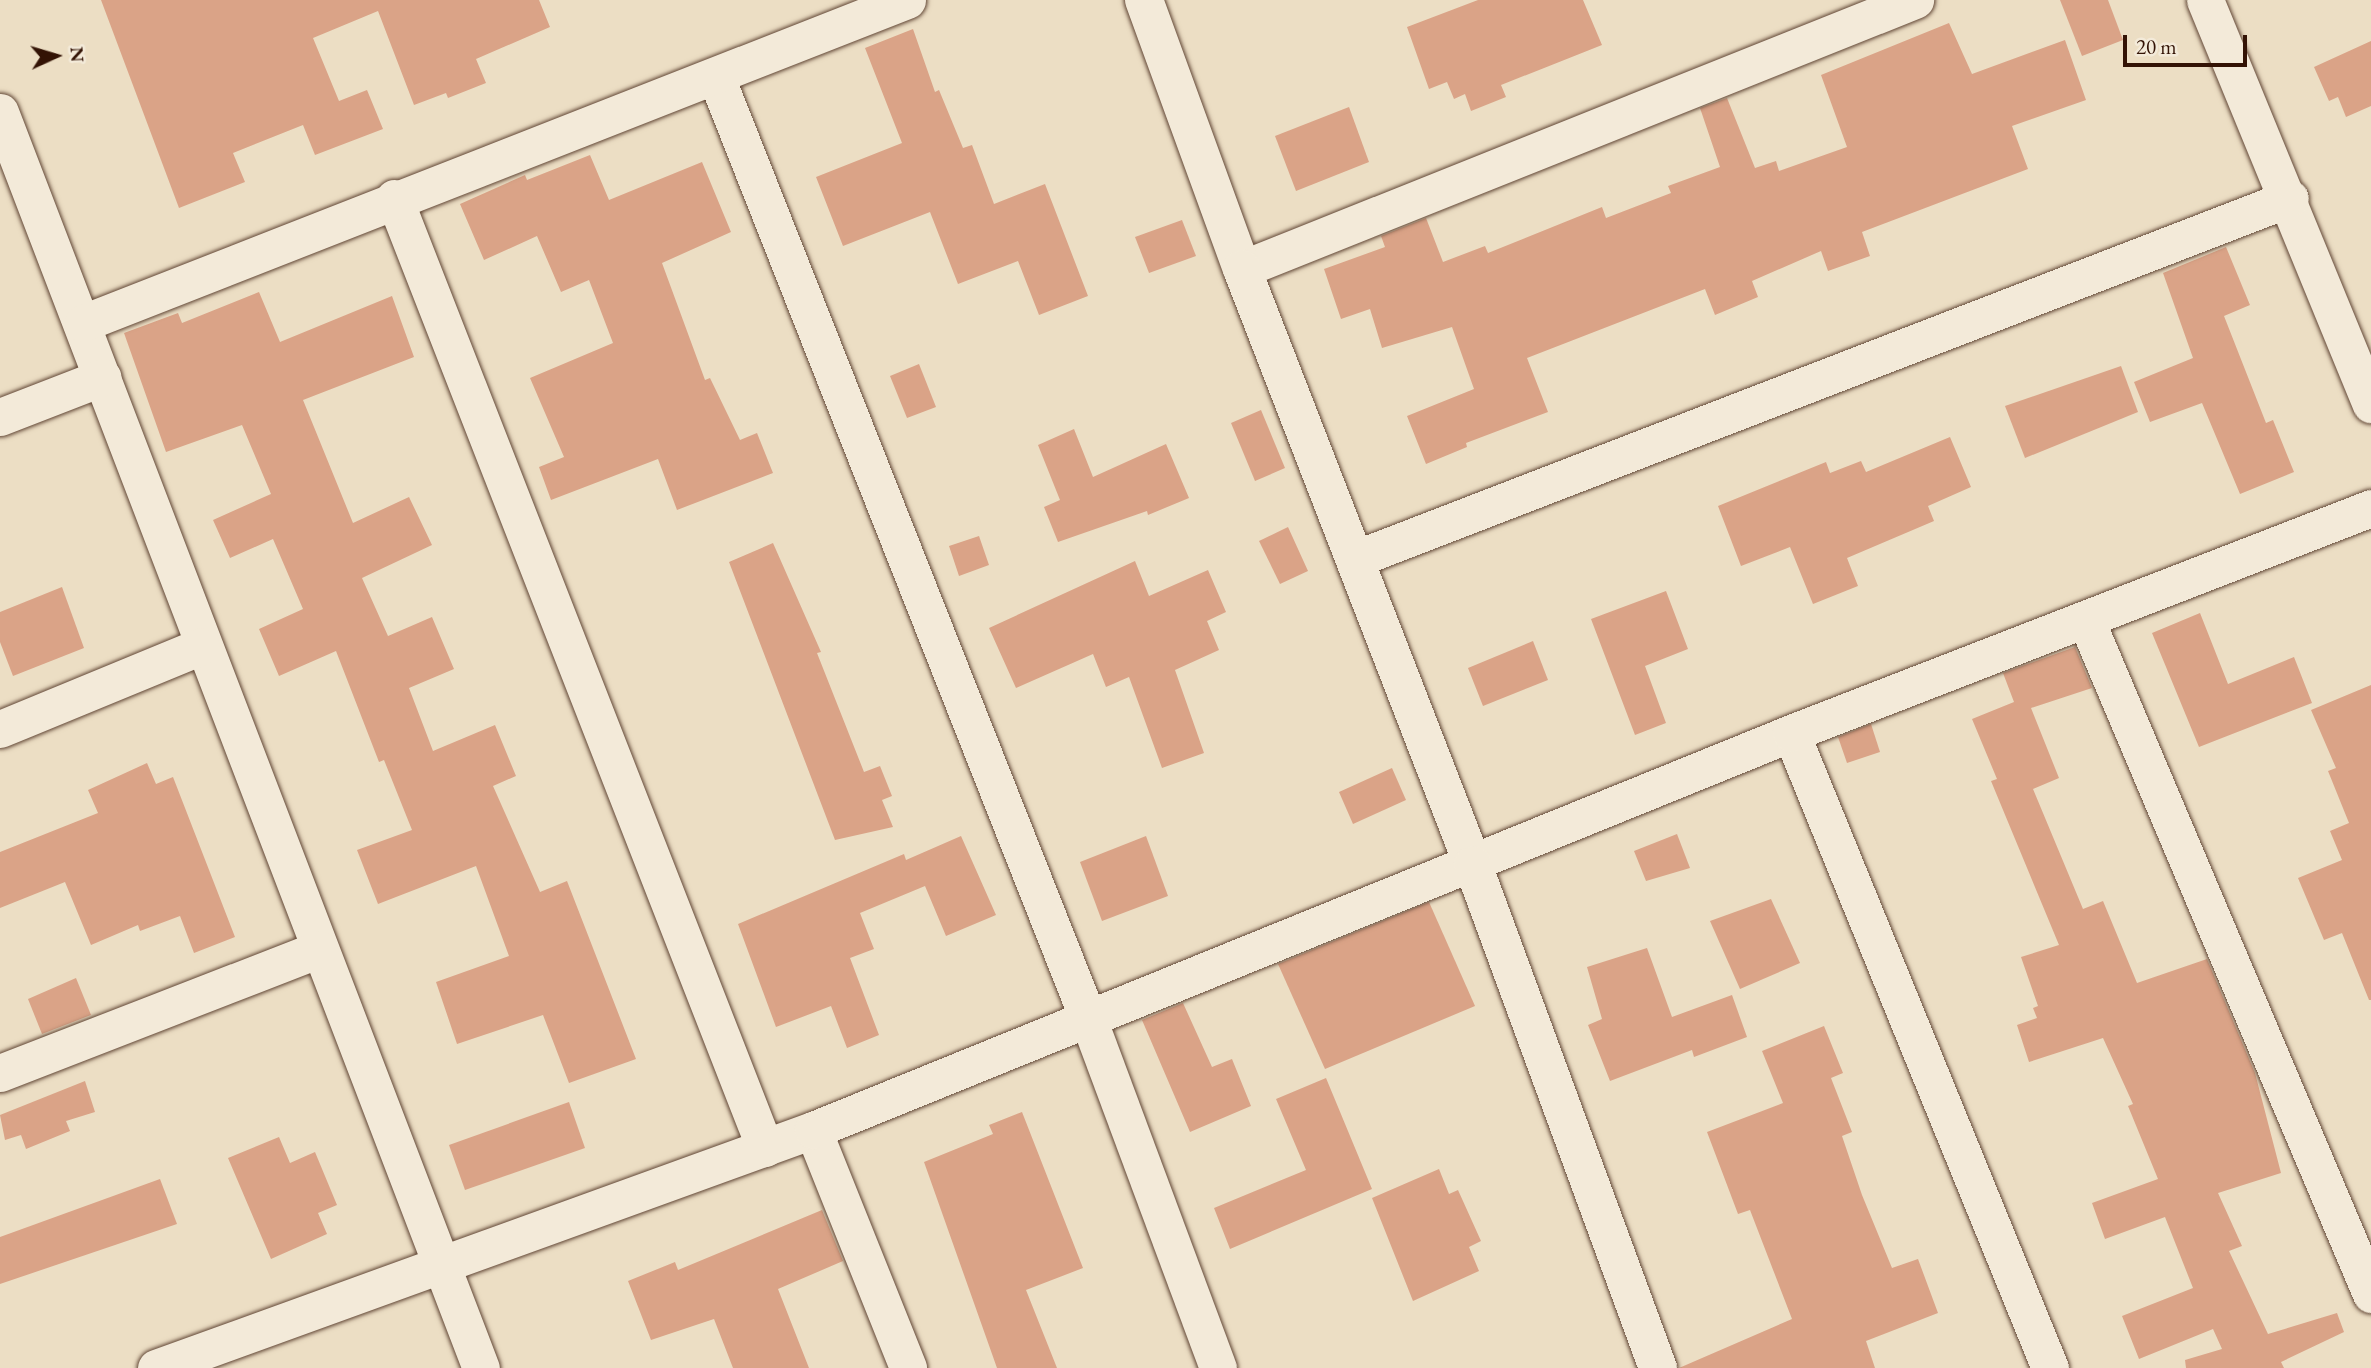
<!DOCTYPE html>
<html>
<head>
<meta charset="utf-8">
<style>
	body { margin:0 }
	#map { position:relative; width:2371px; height:1368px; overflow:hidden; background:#ecdec4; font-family:"EB Garamond",serif }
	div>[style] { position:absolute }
	.building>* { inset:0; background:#daa387 }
	.roads { filter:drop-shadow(0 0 2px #614635) drop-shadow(0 0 2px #614635) }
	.street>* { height:37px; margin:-18.5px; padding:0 18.5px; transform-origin:18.5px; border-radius:18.5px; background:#f3ead9 }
	.secondary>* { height:38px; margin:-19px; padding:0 19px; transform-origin:19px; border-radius:19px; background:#f3ead9 }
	span { translate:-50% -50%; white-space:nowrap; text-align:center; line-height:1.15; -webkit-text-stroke:6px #f3ead9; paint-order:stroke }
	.north { position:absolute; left:21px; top:21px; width:70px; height:70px; -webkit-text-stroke:5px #f3ead9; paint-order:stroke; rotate:86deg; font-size:19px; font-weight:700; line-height:28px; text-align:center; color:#331305 }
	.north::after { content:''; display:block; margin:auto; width:24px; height:32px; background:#331305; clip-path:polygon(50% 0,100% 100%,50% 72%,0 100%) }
	.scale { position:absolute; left:2123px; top:35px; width:124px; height:32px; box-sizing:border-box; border:4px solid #331305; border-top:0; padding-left:9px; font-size:21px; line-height:24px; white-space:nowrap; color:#331305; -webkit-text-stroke:5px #f3ead9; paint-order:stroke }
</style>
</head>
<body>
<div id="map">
	<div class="building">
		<div style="clip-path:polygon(101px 0,539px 0,550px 27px,476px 59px,486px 83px,448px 98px,446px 93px,414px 105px,378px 11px,313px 38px,339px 101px,367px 90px,383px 129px,315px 155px,303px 125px,233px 153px,245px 182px,179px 208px)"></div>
		<div style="clip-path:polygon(1478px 0,1583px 0,1602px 45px,1501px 85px,1506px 97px,1471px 111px,1465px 94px,1454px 99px,1447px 82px,1429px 89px,1407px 27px)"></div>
		<div style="clip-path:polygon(2060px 0,2108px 0,2123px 40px,2082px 56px)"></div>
		<div style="clip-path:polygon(1949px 23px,1972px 74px,2065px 40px,2086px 100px,2012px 126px,2028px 169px,1862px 232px,1870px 256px,1828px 271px,1821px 251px,1752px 281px,1758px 297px,1715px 315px,1705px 289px,1527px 358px,1548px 412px,1466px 443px,1467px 447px,1426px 464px,1407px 416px,1474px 389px,1452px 327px,1382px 348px,1370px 309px,1341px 319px,1324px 269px,1385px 247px,1381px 236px,1426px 218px,1443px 262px,1485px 246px,1488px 253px,1602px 207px,1606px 218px,1671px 193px,1668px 186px,1720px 167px,1700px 108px,1727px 98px,1755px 168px,1776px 161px,1779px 171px,1847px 147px,1821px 75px)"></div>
		<div style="clip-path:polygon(913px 29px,935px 92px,939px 90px,963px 148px,972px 145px,994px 204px,1045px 184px,1088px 296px,1039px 315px,1018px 261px,958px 284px,930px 212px,843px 246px,816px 177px,902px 143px,865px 48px)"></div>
		<div style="clip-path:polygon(2371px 41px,2371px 106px,2346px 117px,2338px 97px,2329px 101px,2314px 67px)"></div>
		<div style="clip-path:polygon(1349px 107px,1369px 162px,1296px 191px,1275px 136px)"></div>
		<div style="clip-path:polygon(590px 155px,609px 200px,702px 162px,731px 232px,662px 263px,705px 380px,710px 378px,740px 440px,757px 433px,773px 473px,677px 510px,658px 459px,551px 500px,539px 467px,564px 457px,530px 378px,613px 343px,589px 280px,561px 292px,537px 236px,484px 260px,460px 204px,525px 175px,527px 180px)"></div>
		<div style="clip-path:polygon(1182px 220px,1196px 256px,1149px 273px,1135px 237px)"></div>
		<div style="clip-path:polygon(2226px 247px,2250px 305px,2224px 316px,2266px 423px,2273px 420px,2294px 472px,2240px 494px,2202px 403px,2150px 422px,2134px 382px,2193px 358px,2163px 273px)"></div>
		<div style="clip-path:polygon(259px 292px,280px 342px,392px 296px,414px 357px,303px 400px,353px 523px,409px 497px,432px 545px,362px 578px,388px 636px,432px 617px,454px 669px,409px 688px,433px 751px,495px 725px,516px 776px,493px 786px,540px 892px,567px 881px,636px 1059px,569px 1083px,543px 1015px,457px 1044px,436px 982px,509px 956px,476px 866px,378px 904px,357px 850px,412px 830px,384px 760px,379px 762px,336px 651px,279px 676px,259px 629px,303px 609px,273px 539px,230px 558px,213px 520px,271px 494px,242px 425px,166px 452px,124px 333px,178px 313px,182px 323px)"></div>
		<div style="clip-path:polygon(919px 364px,936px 407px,907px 418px,890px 376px)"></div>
		<div style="clip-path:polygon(2121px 366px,2138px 412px,2025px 458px,2005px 406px)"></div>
		<div style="clip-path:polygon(1261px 410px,1285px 468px,1255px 481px,1231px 423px)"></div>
		<div style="clip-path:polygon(1074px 429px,1093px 477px,1166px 444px,1189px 498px,1148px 515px,1147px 511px,1058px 542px,1044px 507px,1060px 500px,1038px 445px)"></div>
		<div style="clip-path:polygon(1950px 437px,1971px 487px,1928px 506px,1934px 521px,1847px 558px,1858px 586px,1813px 604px,1790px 547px,1741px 566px,1718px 506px,1826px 462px,1830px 473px,1861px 461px,1866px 472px)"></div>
		<div style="clip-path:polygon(1288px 527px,1308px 571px,1280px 584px,1259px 541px)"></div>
		<div style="clip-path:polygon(979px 536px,989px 565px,959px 576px,949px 546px)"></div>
		<div style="clip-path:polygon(773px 543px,821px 652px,817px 653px,864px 772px,880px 766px,892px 796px,882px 800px,893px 827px,835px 840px,729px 562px)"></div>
		<div style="clip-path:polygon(1135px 561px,1149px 596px,1208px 570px,1226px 612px,1207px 621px,1219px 650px,1175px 670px,1204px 753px,1162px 768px,1129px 677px,1106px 687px,1093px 654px,1016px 688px,989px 628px)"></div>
		<div style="clip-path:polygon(62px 587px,84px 648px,13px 676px,0 642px,0 612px)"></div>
		<div style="clip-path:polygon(1666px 591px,1688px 649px,1645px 666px,1666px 723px,1635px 735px,1591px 619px)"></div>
		<div style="clip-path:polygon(2200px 613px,2228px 684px,2294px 657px,2312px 703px,2199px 747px,2152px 633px)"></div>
		<div style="clip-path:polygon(1533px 641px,1548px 680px,1483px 706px,1468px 668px)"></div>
		<div style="clip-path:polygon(2075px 647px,2092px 688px,2031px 708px,2059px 778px,2033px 789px,2083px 909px,2103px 901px,2137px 983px,2207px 959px,2255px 1073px,2281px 1173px,2218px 1193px,2242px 1246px,2229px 1251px,2268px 1334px,2337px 1313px,2344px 1332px,2281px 1362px,2284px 1368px,2186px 1368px,2185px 1360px,2222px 1349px,2213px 1329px,2139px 1359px,2122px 1316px,2193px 1288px,2165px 1217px,2105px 1239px,2092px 1203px,2158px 1179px,2128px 1106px,2133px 1104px,2103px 1038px,2029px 1062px,2017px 1025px,2037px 1018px,2033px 1008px,2038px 1006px,2021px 957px,2059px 945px,1991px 781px,1997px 779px,1972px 719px,2014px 702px,2003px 673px)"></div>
		<div style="clip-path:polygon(2371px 685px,2371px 1000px,2369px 1000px,2342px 933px,2324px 940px,2298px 878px,2342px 860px,2330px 831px,2349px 823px,2328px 771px,2336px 768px,2311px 710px)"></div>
		<div style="clip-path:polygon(1871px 724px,1880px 752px,1847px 763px,1838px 737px)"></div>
		<div style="clip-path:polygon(147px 763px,156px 784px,173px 777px,235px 937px,194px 953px,180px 916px,140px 931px,138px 925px,91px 945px,65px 882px,0 908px,0 852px,98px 813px,88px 790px)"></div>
		<div style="clip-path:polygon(1392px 768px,1406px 800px,1353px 824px,1339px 792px)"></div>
		<div style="clip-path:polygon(1677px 834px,1690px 868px,1646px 881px,1634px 851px)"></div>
		<div style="clip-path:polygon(961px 836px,996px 915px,946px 936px,925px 886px,860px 913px,874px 949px,850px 958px,879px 1035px,847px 1048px,831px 1006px,776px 1027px,738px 924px,904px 854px,906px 860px)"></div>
		<div style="clip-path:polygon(1146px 836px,1168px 896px,1102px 921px,1080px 862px)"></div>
		<div style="clip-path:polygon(1771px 899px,1800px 963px,1740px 989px,1710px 921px)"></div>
		<div style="clip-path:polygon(1429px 902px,1475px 1006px,1325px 1069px,1278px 964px)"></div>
		<div style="clip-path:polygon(1647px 948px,1672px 1017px,1732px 995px,1747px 1037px,1694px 1057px,1692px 1050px,1610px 1081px,1588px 1025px,1602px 1019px,1587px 967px)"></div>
		<div style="clip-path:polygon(76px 978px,91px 1015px,42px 1034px,28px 999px)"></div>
		<div style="clip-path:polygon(1183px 1003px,1212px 1067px,1232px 1059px,1251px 1106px,1190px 1132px,1142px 1020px)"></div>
		<div style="clip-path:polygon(1824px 1026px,1843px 1073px,1831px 1078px,1852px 1132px,1842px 1136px,1862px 1195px,1892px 1268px,1918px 1259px,1938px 1313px,1866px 1341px,1875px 1368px,1679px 1368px,1792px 1319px,1750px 1210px,1738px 1214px,1707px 1132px,1783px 1103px,1762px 1051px)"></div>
		<div style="clip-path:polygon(1326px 1078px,1372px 1189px,1230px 1249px,1214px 1208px,1306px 1170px,1276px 1099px)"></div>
		<div style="clip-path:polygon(85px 1081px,95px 1112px,66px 1121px,70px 1131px,26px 1149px,21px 1135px,5px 1140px,0 1115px)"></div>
		<div style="clip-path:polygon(569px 1102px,585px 1148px,465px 1190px,449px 1145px)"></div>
		<div style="clip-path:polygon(1022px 1112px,1083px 1268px,1026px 1290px,1057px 1368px,997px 1368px,924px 1162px,993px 1134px,989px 1125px)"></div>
		<div style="clip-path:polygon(279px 1137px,290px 1163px,315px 1152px,337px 1205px,318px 1213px,327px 1234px,271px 1259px,228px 1158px)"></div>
		<div style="clip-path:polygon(1439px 1169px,1449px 1194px,1458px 1190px,1481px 1241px,1469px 1247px,1479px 1271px,1413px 1301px,1372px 1198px)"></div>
		<div style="clip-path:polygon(160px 1179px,177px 1224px,0 1284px,0 1237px)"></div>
		<div style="clip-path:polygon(822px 1210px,843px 1261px,778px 1289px,809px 1368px,733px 1368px,714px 1319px,651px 1340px,628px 1281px,675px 1262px,678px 1270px)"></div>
	</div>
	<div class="roads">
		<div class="street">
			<div style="left:2205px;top:0;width:437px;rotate:67.7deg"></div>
			<div style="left:716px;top:77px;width:1015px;rotate:68.44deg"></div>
			<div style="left:1089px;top:1021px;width:370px;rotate:69.6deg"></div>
			<div style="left:0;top:112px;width:1345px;rotate:69.05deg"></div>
			<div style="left:394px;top:198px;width:1020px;rotate:68.67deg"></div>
			<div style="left:1242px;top:269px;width:725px;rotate:-21.79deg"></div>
			<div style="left:83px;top:323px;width:885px;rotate:-21.4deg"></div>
			<div style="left:0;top:417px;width:110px;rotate:-21.2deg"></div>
			<div style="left:1355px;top:559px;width:1002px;rotate:-21.11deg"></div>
			<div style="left:2086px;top:620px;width:732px;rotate:67.08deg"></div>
			<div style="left:0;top:729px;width:217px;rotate:-22.4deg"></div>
			<div style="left:1791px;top:733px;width:686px;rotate:67.81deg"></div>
			<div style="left:0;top:1073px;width:342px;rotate:-21.2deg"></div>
			<div style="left:813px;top:1130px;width:256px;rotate:68.2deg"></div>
			<div style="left:156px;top:1368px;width:699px;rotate:-19.91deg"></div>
			<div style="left:813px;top:1130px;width:1056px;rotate:-22.09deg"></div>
			<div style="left:1791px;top:733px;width:622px;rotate:-21.2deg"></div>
		</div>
		<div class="secondary">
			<div style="left:1144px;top:0;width:286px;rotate:70deg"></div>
			<div style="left:1242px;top:269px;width:639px;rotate:68.81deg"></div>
			<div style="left:1473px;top:865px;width:536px;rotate:69.81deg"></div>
		</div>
	</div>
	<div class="north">N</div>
	<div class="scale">20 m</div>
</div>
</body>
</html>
